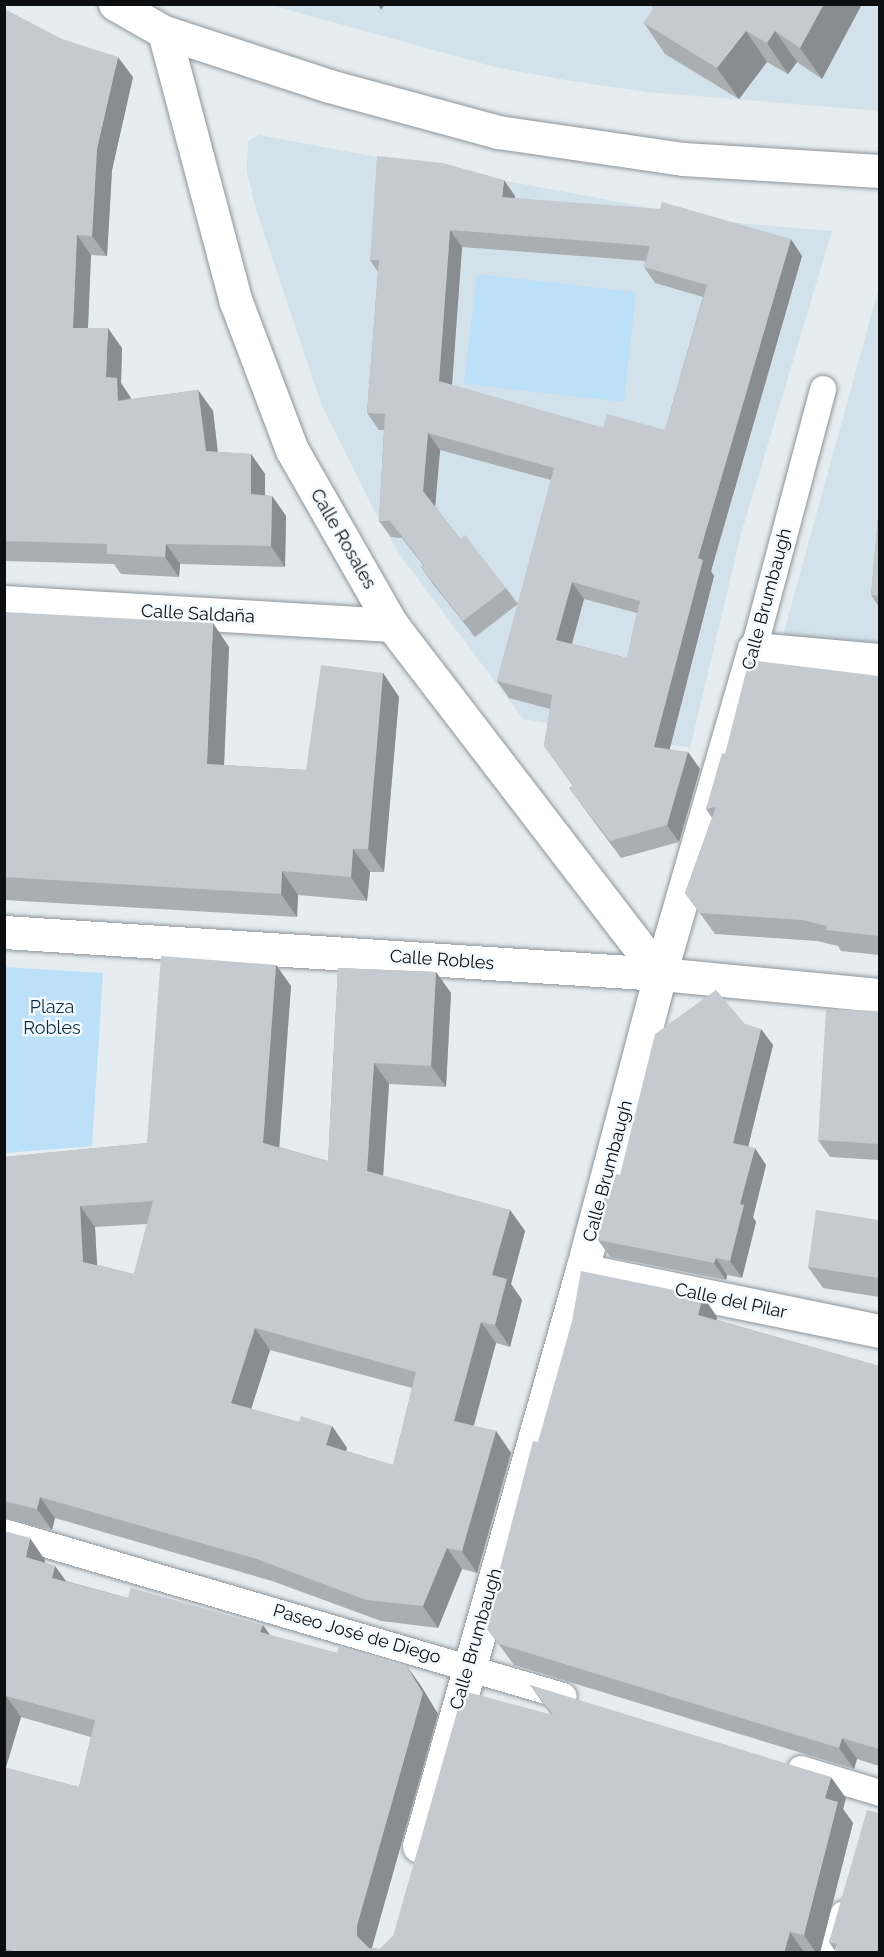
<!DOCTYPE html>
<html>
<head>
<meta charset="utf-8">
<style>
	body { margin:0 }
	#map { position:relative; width:884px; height:1957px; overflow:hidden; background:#e6edf1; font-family:Raleway,sans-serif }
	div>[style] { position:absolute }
	.built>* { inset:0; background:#d3e1ea }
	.green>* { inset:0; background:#bce0f8 }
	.roads { filter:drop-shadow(0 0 2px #8e9599) drop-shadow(0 0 2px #8e9599) }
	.pedestrian>* { height:26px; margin:-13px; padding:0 13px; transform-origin:13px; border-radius:13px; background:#fff }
	.minor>* { height:33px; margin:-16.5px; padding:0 16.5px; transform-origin:16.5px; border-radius:16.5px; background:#fff }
	.tertiary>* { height:33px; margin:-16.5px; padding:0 16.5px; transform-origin:16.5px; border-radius:16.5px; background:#fff }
	.wall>* { inset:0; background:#a9aeb2 }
	.shaded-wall>* { inset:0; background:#898d91 }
	.building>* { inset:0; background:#c4cacf }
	span { translate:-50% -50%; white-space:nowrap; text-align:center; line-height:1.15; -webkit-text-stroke:5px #f3faff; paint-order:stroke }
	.street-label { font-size:18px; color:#0c0e10 }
	.park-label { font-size:18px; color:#0c2d3f }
	.frame { position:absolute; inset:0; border:6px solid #0c0e10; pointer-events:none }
</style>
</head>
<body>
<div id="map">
	<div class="built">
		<div style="clip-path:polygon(271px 5px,879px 5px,879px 111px,647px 92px,571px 81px,495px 67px)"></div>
		<div style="clip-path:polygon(259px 135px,727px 222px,832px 231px,741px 534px,690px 748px,523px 719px,400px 555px,373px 509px,321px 403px,257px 213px,247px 172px,248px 141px)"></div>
		<div style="clip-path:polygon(879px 287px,879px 648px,782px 639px)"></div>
	</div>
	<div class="green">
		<div style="clip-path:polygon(477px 274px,636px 292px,624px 402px,464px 384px)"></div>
		<div style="clip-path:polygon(4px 967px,103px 973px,92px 1146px,5px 1153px)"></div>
	</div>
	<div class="roads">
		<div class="pedestrian">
			<div style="left:754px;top:649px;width:269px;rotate:-75.1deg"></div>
			<div style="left:4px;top:1532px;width:583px;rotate:16.35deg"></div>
			<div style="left:801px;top:1769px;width:83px;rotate:16.9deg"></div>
			<div style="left:833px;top:1952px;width:39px;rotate:-75deg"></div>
		</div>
		<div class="minor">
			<div style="left:164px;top:32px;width:279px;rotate:75.1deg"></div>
			<div style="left:236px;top:302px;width:158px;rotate:69.3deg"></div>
			<div style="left:292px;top:450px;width:202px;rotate:60.3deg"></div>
			<div style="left:392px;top:625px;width:440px;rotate:52.5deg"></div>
			<div style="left:4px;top:602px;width:389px;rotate:3.4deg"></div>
			<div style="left:4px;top:932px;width:657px;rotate:3.66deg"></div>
			<div style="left:660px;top:974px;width:221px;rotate:5.5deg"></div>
			<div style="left:582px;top:1270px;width:304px;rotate:11.6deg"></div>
			<div style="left:419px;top:1846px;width:599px;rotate:-74.2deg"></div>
			<div style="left:582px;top:1270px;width:306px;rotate:-75.2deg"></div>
			<div style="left:660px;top:974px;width:338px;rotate:-73.9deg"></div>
			<div style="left:754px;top:649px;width:126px;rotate:5deg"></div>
		</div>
		<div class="tertiary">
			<div style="left:115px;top:4px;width:56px;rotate:29.7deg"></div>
			<div style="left:164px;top:32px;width:174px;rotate:18.1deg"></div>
			<div style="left:329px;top:86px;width:175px;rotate:15.2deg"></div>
			<div style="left:498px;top:132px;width:187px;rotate:8.3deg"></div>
			<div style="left:683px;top:159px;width:197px;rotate:3.5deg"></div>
		</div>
	</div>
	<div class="wall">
		<div style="clip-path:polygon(650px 4px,862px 4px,822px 79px,797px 62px,788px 74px,767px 62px,739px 99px,665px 54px,644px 23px,654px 8px)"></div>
		<div style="clip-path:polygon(4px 9px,133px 77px,112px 170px,107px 256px,91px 255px,88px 328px,122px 348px,121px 383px,131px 399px,198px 390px,213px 411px,218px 452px,251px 454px,265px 474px,265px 495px,272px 496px,286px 516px,285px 567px,180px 564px,179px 577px,121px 574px,114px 564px,4px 561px)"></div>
		<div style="clip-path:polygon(evenodd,515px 196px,515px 198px,802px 256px,711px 571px,714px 576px,669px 750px,688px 752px,700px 769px,679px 842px,621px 858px,569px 788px,573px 786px,544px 746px,550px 709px,509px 698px,497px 681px,518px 604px,475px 637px,433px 584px,421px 567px,423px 565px,402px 538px,391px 537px,379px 521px,384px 430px,379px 430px,367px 413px,378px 272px,370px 260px,515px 196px,462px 247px,645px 261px,644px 267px,655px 283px,703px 297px,665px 430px,603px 428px,452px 385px,462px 247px,515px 196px,440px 450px,551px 480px,518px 604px,506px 588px,460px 539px,435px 506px,440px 450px,515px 196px,584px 599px,637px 613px,627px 658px,572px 644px,584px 599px)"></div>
		<div style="clip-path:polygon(879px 507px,879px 607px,871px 595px)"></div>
		<div style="clip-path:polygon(4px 612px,229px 647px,224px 765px,306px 770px,383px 673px,399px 697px,384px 872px,370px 872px,367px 901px,298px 895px,297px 917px,4px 900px)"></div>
		<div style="clip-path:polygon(879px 676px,879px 955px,841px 951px,838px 946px,817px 941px,715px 934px,685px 893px,712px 818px,706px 809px,725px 754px)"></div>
		<div style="clip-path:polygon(evenodd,276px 965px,291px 986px,279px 1147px,328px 1161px,338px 968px,436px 972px,451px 993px,446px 1087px,389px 1084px,383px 1176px,510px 1210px,525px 1231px,511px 1284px,522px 1300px,510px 1347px,496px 1343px,474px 1426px,496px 1431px,511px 1453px,477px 1573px,462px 1569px,438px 1628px,381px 1621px,272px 1581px,55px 1518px,52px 1530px,4px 1519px,4px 1157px,147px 1143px,276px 965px,147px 1224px,134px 1274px,97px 1265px,95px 1227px,147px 1224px,276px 965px,270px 1350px,412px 1388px,393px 1465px,346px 1451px,347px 1448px,332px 1426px,299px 1422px,251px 1409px,270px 1350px)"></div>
		<div style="clip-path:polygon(879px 1011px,879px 1160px,830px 1157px,818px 1140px)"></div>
		<div style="clip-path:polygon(761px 1029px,773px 1045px,748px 1146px,766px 1165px,753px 1217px,756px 1222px,742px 1278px,727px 1275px,726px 1280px,610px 1257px,598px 1240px,611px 1191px,620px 1175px)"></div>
		<div style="clip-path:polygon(879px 1220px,879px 1297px,823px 1288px,808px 1267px)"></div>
		<div style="clip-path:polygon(703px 1296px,717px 1317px,717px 1320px,879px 1366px,879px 1766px,857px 1759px,854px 1769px,514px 1665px,485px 1626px,538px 1442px)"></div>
		<div style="clip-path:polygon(evenodd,4px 1531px,45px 1560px,45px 1563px,55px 1566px,66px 1581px,128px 1598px,263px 1625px,269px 1635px,337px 1653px,406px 1665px,421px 1686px,438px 1714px,372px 1948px,380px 1949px,393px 1936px,551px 1715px,530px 1685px,846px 1798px,843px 1809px,853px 1823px,820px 1953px,4px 1953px,4px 1531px,21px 1717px,91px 1737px,79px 1787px,6px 1768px,21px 1717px)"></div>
		<div style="clip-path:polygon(879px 1813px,835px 1951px,829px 1942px)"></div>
	</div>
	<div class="shaded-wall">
		<div style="clip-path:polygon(378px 4px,385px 4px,381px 10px)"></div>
		<div style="clip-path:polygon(824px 4px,862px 4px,822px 79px,800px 48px)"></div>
		<div style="clip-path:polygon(746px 31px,767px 62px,739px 99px,717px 68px)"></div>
		<div style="clip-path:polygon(775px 31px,797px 62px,788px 74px,767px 43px)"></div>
		<div style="clip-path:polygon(118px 57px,133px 77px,112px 170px,107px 256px,92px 236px,97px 149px)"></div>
		<div style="clip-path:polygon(504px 180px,515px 196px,514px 214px,502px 197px)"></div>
		<div style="clip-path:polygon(450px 230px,462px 247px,451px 398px,439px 381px)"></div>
		<div style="clip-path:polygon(77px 235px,91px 255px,87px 348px,73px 328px)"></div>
		<div style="clip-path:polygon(791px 239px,802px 256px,711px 571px,714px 576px,666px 764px,654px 747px,698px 558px)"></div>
		<div style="clip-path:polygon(108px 328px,122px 348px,121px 383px,131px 398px,118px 401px,106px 377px)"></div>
		<div style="clip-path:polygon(198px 390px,213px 411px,220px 472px,206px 451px)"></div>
		<div style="clip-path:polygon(428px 433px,440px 450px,435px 508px,423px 491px)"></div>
		<div style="clip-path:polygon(251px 454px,265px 474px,265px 515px,251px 494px)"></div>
		<div style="clip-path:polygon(272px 496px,286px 516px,285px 567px,271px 546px)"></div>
		<div style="clip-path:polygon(166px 544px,180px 564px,179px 577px,165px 557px)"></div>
		<div style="clip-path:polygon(572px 582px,584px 599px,568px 657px,556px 640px)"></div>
		<div style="clip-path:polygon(213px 623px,229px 647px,223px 788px,207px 764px)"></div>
		<div style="clip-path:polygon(383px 673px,399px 697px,384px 872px,368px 849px)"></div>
		<div style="clip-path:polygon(688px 752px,700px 769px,679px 842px,667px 825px)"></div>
		<div style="clip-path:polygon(353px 849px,370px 872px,367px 901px,351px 877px)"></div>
		<div style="clip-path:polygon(282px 871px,298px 895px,297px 917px,281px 894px)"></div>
		<div style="clip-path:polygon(276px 965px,291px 986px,278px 1164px,263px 1143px)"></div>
		<div style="clip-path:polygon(436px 972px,451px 993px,446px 1087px,431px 1066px)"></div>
		<div style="clip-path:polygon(761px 1029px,773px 1045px,745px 1160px,733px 1143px)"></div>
		<div style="clip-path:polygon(374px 1063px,389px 1084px,382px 1193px,367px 1171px)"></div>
		<div style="clip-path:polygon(755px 1148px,766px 1165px,753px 1217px,756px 1222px,742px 1278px,730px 1261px,740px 1204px)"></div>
		<div style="clip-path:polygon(80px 1206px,95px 1227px,98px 1283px,83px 1262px)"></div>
		<div style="clip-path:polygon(510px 1210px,525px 1231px,511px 1284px,522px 1300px,510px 1347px,495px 1325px,492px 1275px)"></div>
		<div style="clip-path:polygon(716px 1258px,727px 1275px,726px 1280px,714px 1263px)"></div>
		<div style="clip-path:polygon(703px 1296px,717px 1317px,713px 1336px,698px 1315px)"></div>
		<div style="clip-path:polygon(481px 1322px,496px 1343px,469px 1442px,454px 1421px)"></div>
		<div style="clip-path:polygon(255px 1328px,270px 1350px,246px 1425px,231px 1403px)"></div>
		<div style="clip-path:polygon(332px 1426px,347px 1448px,341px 1467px,326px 1445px)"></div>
		<div style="clip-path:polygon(496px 1431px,511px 1453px,477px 1573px,462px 1551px)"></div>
		<div style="clip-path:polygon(40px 1497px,55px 1518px,52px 1530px,37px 1509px)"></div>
		<div style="clip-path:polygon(30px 1538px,45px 1560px,41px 1579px,26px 1557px)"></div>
		<div style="clip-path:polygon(447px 1548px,462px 1569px,438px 1628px,423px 1606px)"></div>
		<div style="clip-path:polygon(55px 1566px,70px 1587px,52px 1578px)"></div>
		<div style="clip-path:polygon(263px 1625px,278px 1646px,260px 1632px)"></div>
		<div style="clip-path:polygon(406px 1665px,421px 1686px,438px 1714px,372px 1947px,372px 1953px,357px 1936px,357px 1926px)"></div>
		<div style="clip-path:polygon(6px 1696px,21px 1717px,4px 1773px,4px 1699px)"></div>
		<div style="clip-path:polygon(842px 1738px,857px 1759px,854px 1769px,839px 1748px)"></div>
		<div style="clip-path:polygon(831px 1777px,846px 1798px,843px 1809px,853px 1823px,820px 1953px,816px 1953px,804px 1935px,825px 1798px)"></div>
		<div style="clip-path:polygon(790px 1932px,805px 1953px,784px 1953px)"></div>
	</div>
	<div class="building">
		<div style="clip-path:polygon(656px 4px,824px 4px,800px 48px,775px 31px,767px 43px,746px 31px,717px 68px,644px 23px)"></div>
		<div style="clip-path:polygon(4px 9px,62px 39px,118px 57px,97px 149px,92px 236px,77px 235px,73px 328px,108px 328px,106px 377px,117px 378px,118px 401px,198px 390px,206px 451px,251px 454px,251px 494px,272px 496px,271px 546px,166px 544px,165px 557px,107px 554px,107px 544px,4px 541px)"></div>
		<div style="clip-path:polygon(evenodd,377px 156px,443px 163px,504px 180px,502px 197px,660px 209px,662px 202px,791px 239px,698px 558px,703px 560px,654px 747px,688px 752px,667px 825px,610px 841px,569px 788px,573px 785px,544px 746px,552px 695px,497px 681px,554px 468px,428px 433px,423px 491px,460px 539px,465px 535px,506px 588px,463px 621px,421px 567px,424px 565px,390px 521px,379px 521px,385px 414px,367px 413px,379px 260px,370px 260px,377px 156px,450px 230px,650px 246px,644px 267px,707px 285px,665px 430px,607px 414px,603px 428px,439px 381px,450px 230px,377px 156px,572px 582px,640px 601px,627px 658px,556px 640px,572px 582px)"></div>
		<div style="clip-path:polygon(879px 507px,879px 596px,871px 595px)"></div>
		<div style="clip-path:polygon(4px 612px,213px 623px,207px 764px,306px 770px,321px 665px,383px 673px,368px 849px,353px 849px,351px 877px,282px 871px,281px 894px,4px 877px)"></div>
		<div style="clip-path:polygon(749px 660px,879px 676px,879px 936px,826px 930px,827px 926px,802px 920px,700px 913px,685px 893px,716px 807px,706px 809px,722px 753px,725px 754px)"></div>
		<div style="clip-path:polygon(evenodd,161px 956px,276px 965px,263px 1143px,328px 1161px,338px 968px,436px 972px,431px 1066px,374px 1063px,367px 1171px,510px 1210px,492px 1275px,507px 1279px,495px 1325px,481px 1322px,454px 1421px,496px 1431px,462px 1551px,447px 1548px,423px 1606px,366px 1600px,257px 1559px,40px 1497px,37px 1509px,4px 1501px,4px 1157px,147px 1143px,161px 956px,153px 1201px,134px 1274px,83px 1262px,80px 1206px,153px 1201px,161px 956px,255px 1328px,416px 1372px,393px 1465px,326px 1445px,332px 1426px,301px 1416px,299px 1422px,231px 1403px,255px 1328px)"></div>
		<div style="clip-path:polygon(716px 990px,745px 1024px,761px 1029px,733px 1143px,755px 1148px,740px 1204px,744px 1205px,730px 1261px,716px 1258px,714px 1263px,598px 1240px,605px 1193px,611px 1191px,616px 1174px,620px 1175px,655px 1034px)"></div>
		<div style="clip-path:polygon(826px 1009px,879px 1011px,879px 1144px,818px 1140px)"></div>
		<div style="clip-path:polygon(816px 1210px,879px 1220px,879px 1278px,808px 1267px)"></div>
		<div style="clip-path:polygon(581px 1271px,703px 1296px,698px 1315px,879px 1366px,879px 1749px,842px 1738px,839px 1748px,499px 1644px,485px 1626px,533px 1441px,538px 1442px,572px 1321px)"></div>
		<div style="clip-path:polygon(4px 1531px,30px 1538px,26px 1557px,55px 1566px,52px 1578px,128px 1598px,131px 1588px,263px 1625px,260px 1632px,337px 1653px,339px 1646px,406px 1665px,423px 1693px,357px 1926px,357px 1936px,369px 1948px,380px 1949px,393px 1936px,463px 1691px,553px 1715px,530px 1685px,831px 1777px,825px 1798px,838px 1802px,804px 1935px,790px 1932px,784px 1953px,41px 1953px,34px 1951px,34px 1953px,20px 1953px,4px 1948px,4px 1767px,79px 1787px,95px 1720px,6px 1696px,4px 1699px)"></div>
		<div style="clip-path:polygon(867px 1810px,879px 1813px,879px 1953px,835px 1953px,837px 1944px,829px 1942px)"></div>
	</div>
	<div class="street-label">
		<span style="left:343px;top:539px;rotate:60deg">Calle Rosales</span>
		<span style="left:767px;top:599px;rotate:-75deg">Calle Brumbaugh</span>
		<span style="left:198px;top:614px;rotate:3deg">Calle Saldaña</span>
		<span style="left:442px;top:960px;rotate:4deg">Calle Robles</span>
		<span style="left:608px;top:1171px;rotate:-75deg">Calle Brumbaugh</span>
		<span style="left:731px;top:1301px;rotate:12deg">Calle del Pilar</span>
		<span style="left:357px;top:1634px;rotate:16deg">Paseo José de Diego</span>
		<span style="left:476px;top:1639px;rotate:-74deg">Calle Brumbaugh</span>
	</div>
	<div class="park-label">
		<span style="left:52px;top:1018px">Plaza<br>Robles</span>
	</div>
	<div class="frame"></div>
</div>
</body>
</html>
